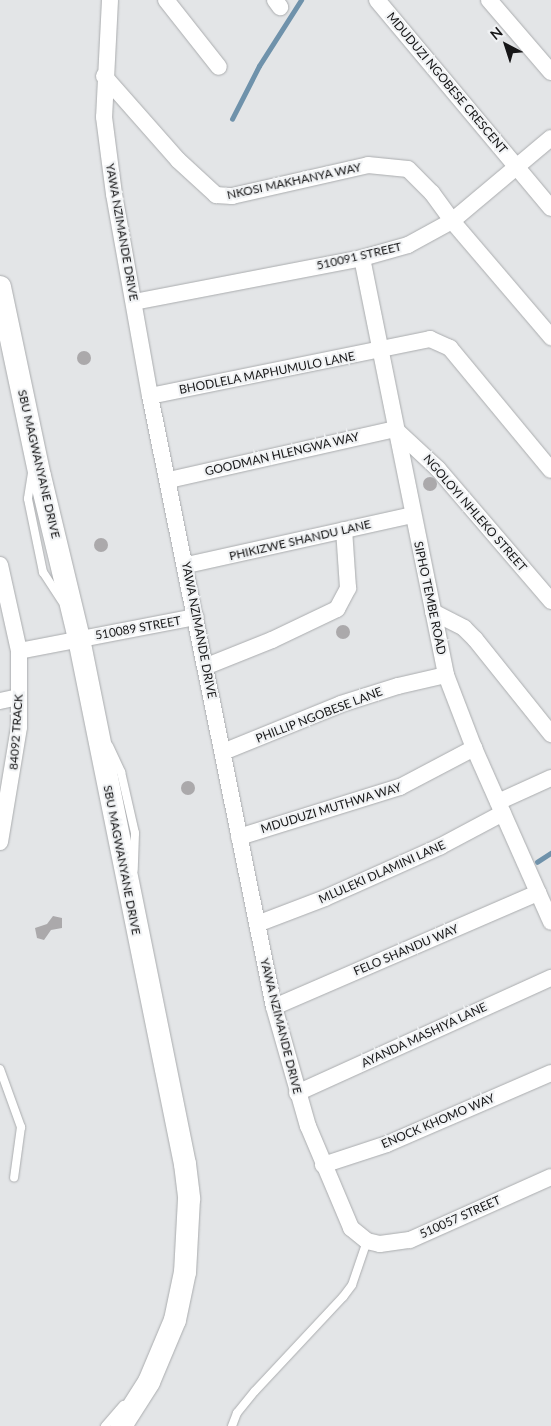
<!DOCTYPE html>
<html>
<head>
<meta charset="utf-8">
<style>
	body { margin:0 }
	#map { position:relative; width:551px; height:1426px; overflow:hidden; background:#e3e5e7; font-family:Lato,sans-serif }
	div>[style] { position:absolute }
	.stream>* { height:4.5px; margin:-2.25px; padding:0 2.25px; transform-origin:2.25px; border-radius:2.25px; background:#6f92ab }
	.building>* { inset:0; background:#aba9ab }
	.round { border-radius:50% }
	.roads { filter:drop-shadow(0 0 1px #aaacae) drop-shadow(0 0 1px #aaacae) }
	.lane>* { height:8px; margin:-4px; padding:0 4px; transform-origin:4px; border-radius:4px; background:#fff }
	.street>* { height:16px; margin:-8px; padding:0 8px; transform-origin:8px; border-radius:8px; background:#fff }
	.secondary>* { height:22px; margin:-11px; padding:0 11px; transform-origin:11px; border-radius:11px; background:#fff }
	span { translate:-50% -50%; white-space:nowrap; text-align:center; line-height:1.15; -webkit-text-stroke:4px #f0f2f4; paint-order:stroke }
	.street-label { font-size:12px; color:#161617 }
	.north { position:absolute; left:481px; top:20px; width:50px; height:50px; -webkit-text-stroke:4px #f0f2f4; paint-order:stroke; rotate:320deg; font-size:14px; font-weight:700; line-height:20px; text-align:center; color:#161617 }
	.north::after { content:''; display:block; margin:auto; width:18px; height:22px; background:#161617; clip-path:polygon(50% 0,100% 100%,50% 72%,0 100%) }
</style>
</head>
<body>
<div id="map">
	<div class="stream">
		<div style="left:232px;top:119px;width:59px;rotate:-63deg"></div>
		<div style="left:259px;top:66px;width:78px;rotate:-57.5deg"></div>
		<div style="left:537px;top:862px;width:17px;rotate:-33deg"></div>
	</div>
	<div class="building">
		<div class="round" style="left:77px;top:351px;width:14px;height:14px"></div>
		<div class="round" style="left:423px;top:477px;width:14px;height:14px"></div>
		<div class="round" style="left:94px;top:538px;width:14px;height:14px"></div>
		<div class="round" style="left:336px;top:625px;width:14px;height:14px"></div>
		<div class="round" style="left:181px;top:781px;width:14px;height:14px"></div>
		<div style="clip-path:polygon(53px 916px,62px 918px,62px 928px,51px 930px,44px 940px,37px 938px,35px 928px,47px 924px)"></div>
	</div>
	<div class="roads">
		<div class="lane">
			<div style="left:32px;top:473px;width:26px;rotate:99deg"></div>
			<div style="left:28px;top:499px;width:75px;rotate:78.4deg"></div>
			<div style="left:43px;top:572px;width:35px;rotate:57deg"></div>
			<div style="left:109px;top:746px;width:29px;rotate:65deg"></div>
			<div style="left:121px;top:772px;width:63px;rotate:77.1deg"></div>
			<div style="left:135px;top:833px;width:37px;rotate:92deg"></div>
			<div style="left:0;top:1069px;width:62px;rotate:70.1deg"></div>
			<div style="left:21px;top:1127px;width:51px;rotate:97.8deg"></div>
			<div style="left:105px;top:1426px;width:28px;rotate:-49deg"></div>
			<div style="left:232px;top:1426px;width:14px;rotate:-69deg"></div>
			<div style="left:237px;top:1413px;width:28px;rotate:-51deg"></div>
			<div style="left:255px;top:1391px;width:129px;rotate:-46.9deg"></div>
			<div style="left:343px;top:1297px;width:15px;rotate:-53deg"></div>
			<div style="left:352px;top:1285px;width:46px;rotate:-71.2deg"></div>
		</div>
		<div class="street">
			<div style="left:110px;top:0;width:117px;rotate:92.9deg"></div>
			<div style="left:104px;top:117px;width:78px;rotate:82.6deg"></div>
			<div style="left:114px;top:194px;width:205px;rotate:79.9deg"></div>
			<div style="left:150px;top:396px;width:623px;rotate:78.53deg"></div>
			<div style="left:274px;top:1007px;width:124px;rotate:74.1deg"></div>
			<div style="left:308px;top:1126px;width:111px;rotate:67.1deg"></div>
			<div style="left:351px;top:1228px;width:21px;rotate:39deg"></div>
			<div style="left:367px;top:1241px;width:13px;rotate:13deg"></div>
			<div style="left:380px;top:1244px;width:30px;rotate:-8deg"></div>
			<div style="left:410px;top:1240px;width:154px;rotate:-24.1deg"></div>
			<div style="left:166px;top:0;width:85px;rotate:51.7deg"></div>
			<div style="left:275px;top:0;width:9px;rotate:54deg"></div>
			<div style="left:377px;top:0;width:271px;rotate:50.1deg"></div>
			<div style="left:489px;top:0;width:95px;rotate:49.3deg"></div>
			<div style="left:104px;top:76px;width:112px;rotate:48.6deg"></div>
			<div style="left:178px;top:160px;width:52px;rotate:42.6deg"></div>
			<div style="left:216px;top:195px;width:16px;rotate:4deg"></div>
			<div style="left:232px;top:196px;width:139px;rotate:-12.8deg"></div>
			<div style="left:368px;top:165px;width:40px;rotate:5.7deg"></div>
			<div style="left:408px;top:169px;width:34px;rotate:45deg"></div>
			<div style="left:432px;top:193px;width:34px;rotate:54deg"></div>
			<div style="left:452px;top:221px;width:153px;rotate:49.5deg"></div>
			<div style="left:362px;top:258px;width:425px;rotate:78.6deg"></div>
			<div style="left:446px;top:675px;width:78px;rotate:69deg"></div>
			<div style="left:474px;top:748px;width:190px;rotate:66.1deg"></div>
			<div style="left:134px;top:302px;width:232px;rotate:-10.9deg"></div>
			<div style="left:362px;top:258px;width:48px;rotate:-15.8deg"></div>
			<div style="left:408px;top:245px;width:50px;rotate:-28.6deg"></div>
			<div style="left:452px;top:221px;width:129px;rotate:-40deg"></div>
			<div style="left:150px;top:396px;width:286px;rotate:-11.5deg"></div>
			<div style="left:430px;top:339px;width:22px;rotate:24deg"></div>
			<div style="left:450px;top:348px;width:158px;rotate:50.4deg"></div>
			<div style="left:169px;top:480px;width:232px;rotate:-12.7deg"></div>
			<div style="left:395px;top:429px;width:59px;rotate:42.9deg"></div>
			<div style="left:438px;top:469px;width:174px;rotate:49.4deg"></div>
			<div style="left:0;top:565px;width:88px;rotate:77.5deg"></div>
			<div style="left:19px;top:651px;width:180px;rotate:-10.9deg"></div>
			<div style="left:187px;top:565px;width:231px;rotate:-12.5deg"></div>
			<div style="left:433px;top:612px;width:35px;rotate:27deg"></div>
			<div style="left:464px;top:628px;width:16px;rotate:45deg"></div>
			<div style="left:475px;top:639px;width:122px;rotate:51.3deg"></div>
			<div style="left:207px;top:666px;width:70px;rotate:-21.8deg"></div>
			<div style="left:272px;top:640px;width:72px;rotate:-25.5deg"></div>
			<div style="left:337px;top:609px;width:24px;rotate:-62deg"></div>
			<div style="left:348px;top:588px;width:58px;rotate:-93.9deg"></div>
			<div style="left:0;top:701px;width:19px;rotate:-12deg"></div>
			<div style="left:223px;top:752px;width:127px;rotate:-22.1deg"></div>
			<div style="left:341px;top:704px;width:60px;rotate:-17.5deg"></div>
			<div style="left:398px;top:686px;width:49px;rotate:-12.9deg"></div>
			<div style="left:498px;top:802px;width:58px;rotate:-24.4deg"></div>
			<div style="left:239px;top:837px;width:169px;rotate:-17.3deg"></div>
			<div style="left:400px;top:787px;width:84px;rotate:-27.8deg"></div>
			<div style="left:0;top:842px;width:117px;rotate:-80.6deg"></div>
			<div style="left:19px;top:727px;width:76px;rotate:-90deg"></div>
			<div style="left:257px;top:924px;width:73px;rotate:-20.9deg"></div>
			<div style="left:325px;top:898px;width:127px;rotate:-24.1deg"></div>
			<div style="left:441px;top:846px;width:70px;rotate:-28deg"></div>
			<div style="left:274px;top:1007px;width:288px;rotate:-23.4deg"></div>
			<div style="left:297px;top:1093px;width:279px;rotate:-24.4deg"></div>
			<div style="left:323px;top:1165px;width:67px;rotate:-18.2deg"></div>
			<div style="left:387px;top:1144px;width:179px;rotate:-23.4deg"></div>
		</div>
		<div class="secondary">
			<div style="left:0;top:287px;width:193px;rotate:78.1deg"></div>
			<div style="left:40px;top:476px;width:168px;rotate:76.5deg"></div>
			<div style="left:79px;top:639px;width:536px;rotate:78.59deg"></div>
			<div style="left:185px;top:1164px;width:35px;rotate:83deg"></div>
			<div style="left:189px;top:1199px;width:73px;rotate:93.1deg"></div>
			<div style="left:185px;top:1272px;width:49px;rotate:101.8deg"></div>
			<div style="left:175px;top:1320px;width:67px;rotate:112.8deg"></div>
			<div style="left:149px;top:1382px;width:52px;rotate:122.5deg"></div>
		</div>
	</div>
	<div class="street-label">
		<span style="left:447px;top:83px;rotate:50deg">MDUDUZI NGOBESE CRESCENT</span>
		<span style="left:294px;top:181px;rotate:-12deg">NKOSI MAKHANYA WAY</span>
		<span style="left:122px;top:232px;rotate:80deg">YAWA NZIMANDE DRIVE</span>
		<span style="left:359px;top:256px;rotate:-13deg">510091 STREET</span>
		<span style="left:267px;top:373px;rotate:-11deg">BHODLELA MAPHUMULO LANE</span>
		<span style="left:282px;top:454px;rotate:-13deg">GOODMAN HLENGWA WAY</span>
		<span style="left:39px;top:464px;rotate:77deg">SBU MAGWANYANE DRIVE</span>
		<span style="left:475px;top:513px;rotate:49deg">NGOLOYI NHLEKO STREET</span>
		<span style="left:300px;top:540px;rotate:-13deg">PHIKIZWE SHANDU LANE</span>
		<span style="left:430px;top:598px;rotate:78deg">SIPHO TEMBE ROAD</span>
		<span style="left:138px;top:628px;rotate:-10deg">510089 STREET</span>
		<span style="left:199px;top:630px;rotate:79deg">YAWA NZIMANDE DRIVE</span>
		<span style="left:319px;top:715px;rotate:-21deg">PHILLIP NGOBESE LANE</span>
		<span style="left:16px;top:732px;rotate:-86deg">84092 TRACK</span>
		<span style="left:331px;top:808px;rotate:-17deg">MDUDUZI MUTHWA WAY</span>
		<span style="left:122px;top:860px;rotate:79deg">SBU MAGWANYANE DRIVE</span>
		<span style="left:382px;top:872px;rotate:-24deg">MLULEKI DLAMINI LANE</span>
		<span style="left:406px;top:950px;rotate:-23deg">FELO SHANDU WAY</span>
		<span style="left:281px;top:1026px;rotate:76deg">YAWA NZIMANDE DRIVE</span>
		<span style="left:424px;top:1035px;rotate:-25deg">AYANDA MASHIYA LANE</span>
		<span style="left:438px;top:1121px;rotate:-23deg">ENOCK KHOMO WAY</span>
		<span style="left:460px;top:1217px;rotate:-24deg">510057 STREET</span>
	</div>
	<div class="north">N</div>
</div>
</body>
</html>
